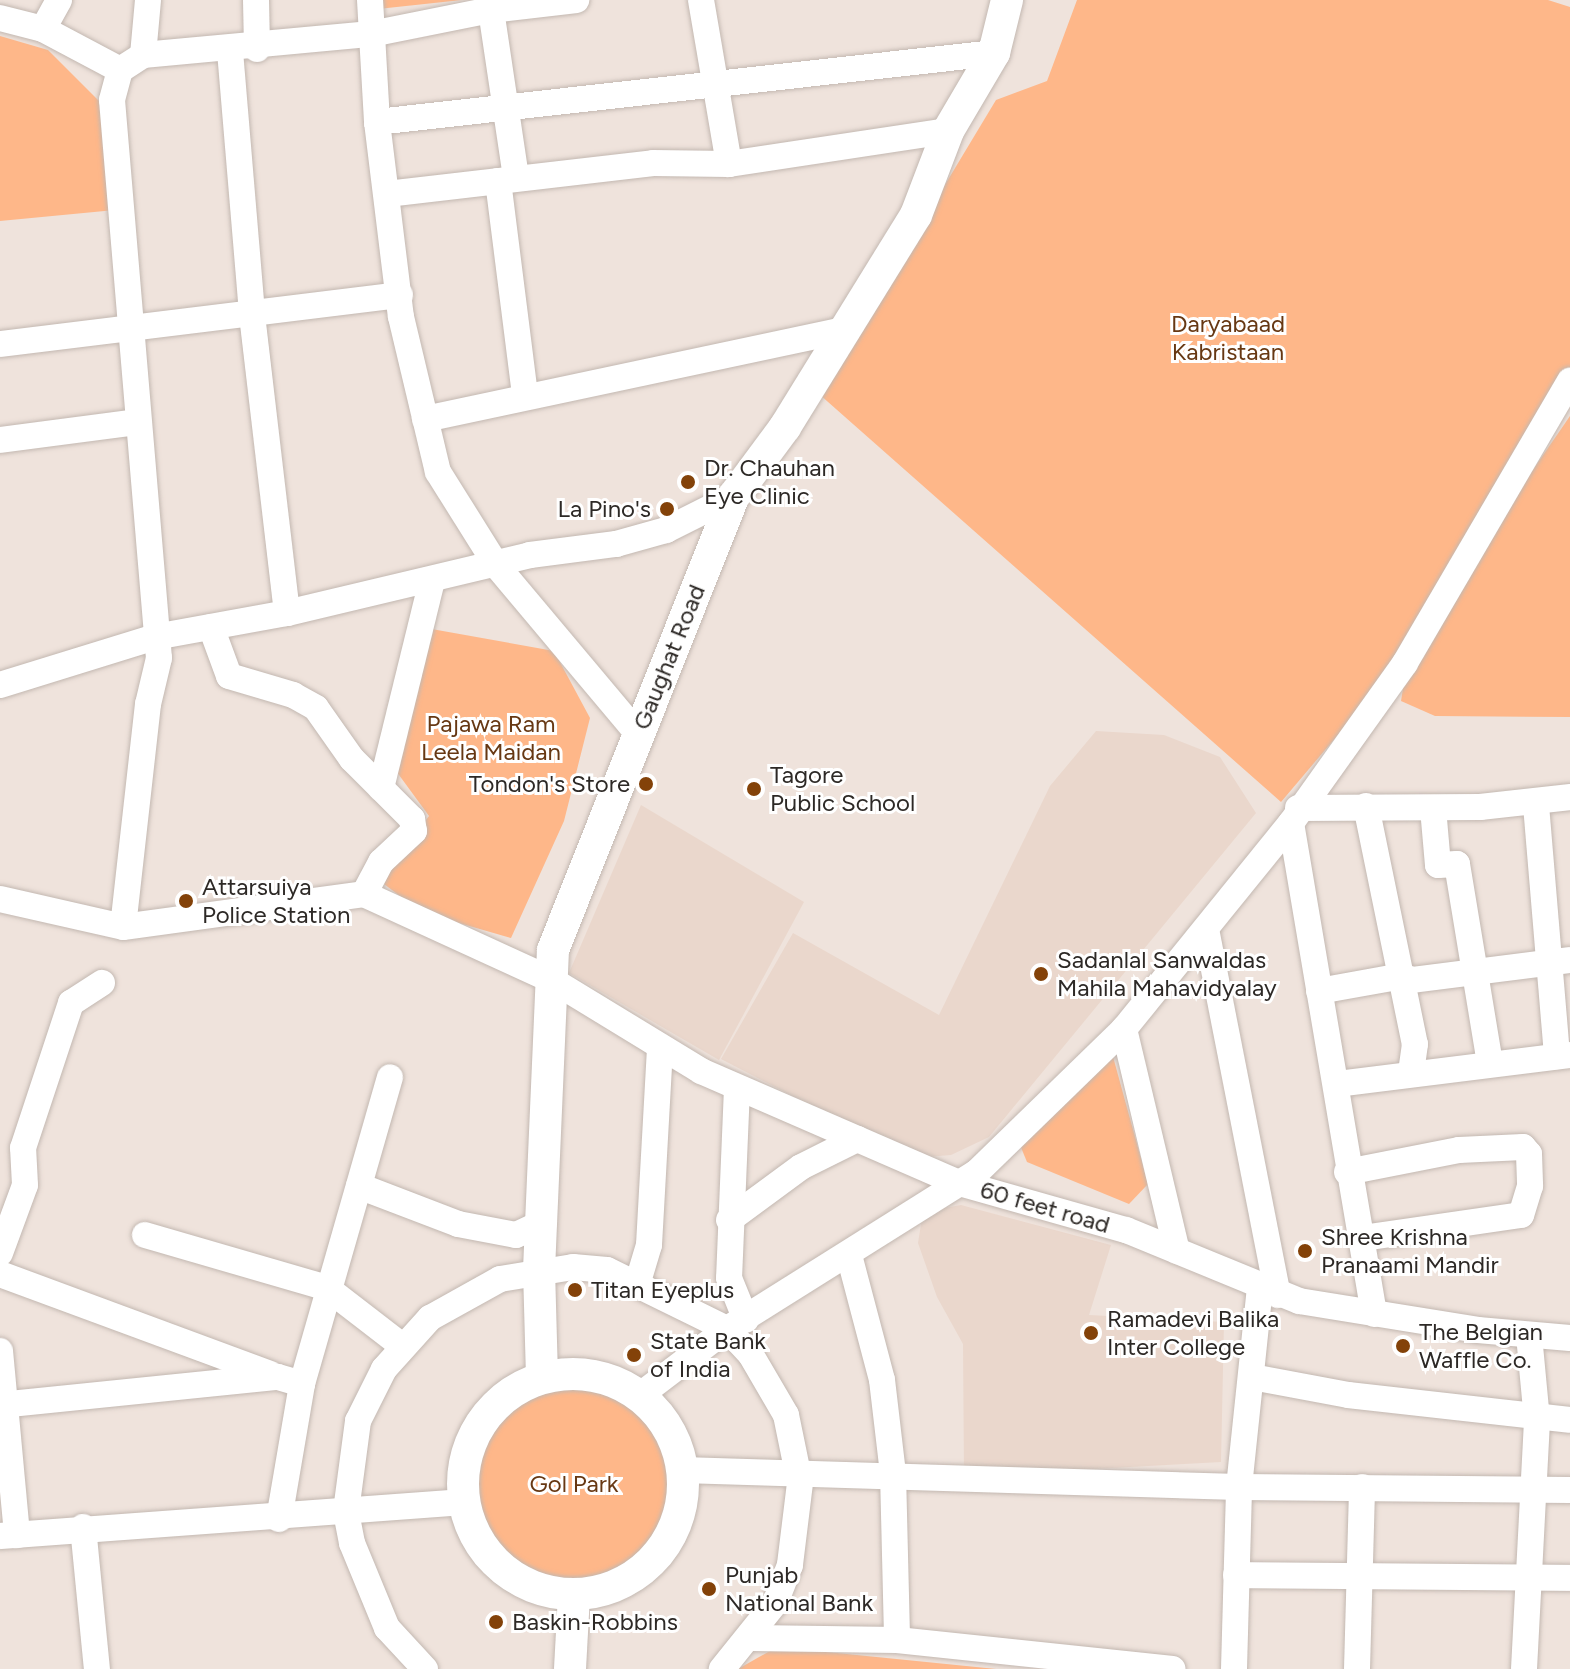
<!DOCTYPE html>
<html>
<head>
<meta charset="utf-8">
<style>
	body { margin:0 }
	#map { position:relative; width:1570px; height:1669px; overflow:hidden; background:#efe3dc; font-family:Figtree,sans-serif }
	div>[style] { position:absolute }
	.built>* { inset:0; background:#ead7cc }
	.green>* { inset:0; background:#feb789 }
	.round { border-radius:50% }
	.roads { filter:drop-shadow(0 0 2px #c3b8b1) drop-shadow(0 0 2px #c3b8b1) }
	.minor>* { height:26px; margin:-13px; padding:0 13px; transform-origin:13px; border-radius:13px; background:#fff }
	.major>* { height:32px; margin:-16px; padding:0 16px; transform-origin:16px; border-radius:16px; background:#fff }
	.major>.ring { margin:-16px; padding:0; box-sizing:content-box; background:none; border:32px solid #fff; border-radius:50% }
	.dots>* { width:22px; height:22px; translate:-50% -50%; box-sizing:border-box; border:4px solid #fff; border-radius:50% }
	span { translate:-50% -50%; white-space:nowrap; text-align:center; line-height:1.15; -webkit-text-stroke:6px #fff; paint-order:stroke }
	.park-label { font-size:24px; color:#673813 }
	.poi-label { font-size:24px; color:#2d2926 }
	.left { translate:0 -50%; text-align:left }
	.right { translate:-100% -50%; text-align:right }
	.street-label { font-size:24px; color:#2d2926 }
</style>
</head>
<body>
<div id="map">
	<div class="built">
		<div style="clip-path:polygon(1096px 731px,1164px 735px,1220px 757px,1256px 813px,989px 1137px,951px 1155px,913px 1158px,721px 1059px,793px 933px,939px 1015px,1050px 786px)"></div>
		<div style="clip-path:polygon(641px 805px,804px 902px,719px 1060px,569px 973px)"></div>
		<div style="clip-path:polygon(961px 1205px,1111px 1245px,1089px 1315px,1224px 1322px,1221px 1462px,964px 1476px,963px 1344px,937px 1297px,918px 1243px,923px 1212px)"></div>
	</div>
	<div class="green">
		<div style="clip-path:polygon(378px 0,462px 0,378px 9px)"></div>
		<div style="clip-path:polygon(1077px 0,1548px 0,1570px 7px,1570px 381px,1370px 697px,1281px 802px,819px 394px,996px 100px,1047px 81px)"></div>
		<div style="clip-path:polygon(0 36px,48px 50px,100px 102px,115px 210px,0 221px)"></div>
		<div style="clip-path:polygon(1570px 416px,1570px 717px,1435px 716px,1401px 701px,1405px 676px,1475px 554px)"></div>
		<div style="clip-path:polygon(426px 628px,554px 651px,590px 718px,564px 821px,511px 938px,421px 912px,380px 881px,429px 816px,391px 764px)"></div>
		<div style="clip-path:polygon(1112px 1053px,1148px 1184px,1129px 1204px,1027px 1162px,1020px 1145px)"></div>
		<div class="round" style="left:476px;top:1386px;width:196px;height:196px"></div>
		<div style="clip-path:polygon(777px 1647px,996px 1669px,738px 1669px)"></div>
	</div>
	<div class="roads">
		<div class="minor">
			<div style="left:256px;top:0;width:49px;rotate:88.8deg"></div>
			<div style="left:370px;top:0;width:122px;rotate:86.7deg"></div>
			<div style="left:377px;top:122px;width:196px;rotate:83deg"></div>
			<div style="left:401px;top:317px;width:159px;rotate:76.6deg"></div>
			<div style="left:438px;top:472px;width:111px;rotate:57.9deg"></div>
			<div style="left:497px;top:566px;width:219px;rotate:50deg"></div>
			<div style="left:701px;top:0;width:166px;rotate:80.3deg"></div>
			<div style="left:491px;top:10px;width:169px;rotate:81.5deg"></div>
			<div style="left:0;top:18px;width:44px;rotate:14.3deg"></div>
			<div style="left:43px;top:29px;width:87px;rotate:28deg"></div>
			<div style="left:120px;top:70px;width:27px;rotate:-33deg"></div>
			<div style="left:143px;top:55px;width:229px;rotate:-5.3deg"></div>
			<div style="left:371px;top:34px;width:122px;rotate:-11.3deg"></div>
			<div style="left:491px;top:10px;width:86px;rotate:-6.7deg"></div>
			<div style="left:43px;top:29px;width:33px;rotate:-61deg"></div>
			<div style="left:230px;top:51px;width:265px;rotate:85.2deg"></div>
			<div style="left:252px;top:315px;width:300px;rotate:83.3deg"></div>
			<div style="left:143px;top:55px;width:55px;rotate:-84.8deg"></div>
			<div style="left:120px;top:70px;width:31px;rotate:105deg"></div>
			<div style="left:112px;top:100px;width:560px;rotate:85.19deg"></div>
			<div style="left:159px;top:658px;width:47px;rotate:103.4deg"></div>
			<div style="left:148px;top:704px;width:224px;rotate:96.4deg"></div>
			<div style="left:377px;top:122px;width:621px;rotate:-6.38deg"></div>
			<div style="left:498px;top:181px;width:215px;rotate:82.8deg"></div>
			<div style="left:387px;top:194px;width:268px;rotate:-6.6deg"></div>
			<div style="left:653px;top:163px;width:76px;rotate:0.8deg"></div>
			<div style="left:729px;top:164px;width:221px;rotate:-8.6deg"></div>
			<div style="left:0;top:344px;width:403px;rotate:-7deg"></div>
			<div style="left:425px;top:419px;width:426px;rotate:-12deg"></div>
			<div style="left:0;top:440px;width:138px;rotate:-7.5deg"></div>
			<div style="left:211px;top:627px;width:52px;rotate:69.8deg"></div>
			<div style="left:229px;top:676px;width:67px;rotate:16.5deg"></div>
			<div style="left:293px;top:695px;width:26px;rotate:29deg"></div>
			<div style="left:316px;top:708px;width:62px;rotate:54.8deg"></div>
			<div style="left:352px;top:759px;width:85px;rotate:45deg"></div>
			<div style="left:412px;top:819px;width:12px;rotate:81deg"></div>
			<div style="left:414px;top:831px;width:45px;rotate:136.8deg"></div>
			<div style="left:381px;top:862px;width:36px;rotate:118deg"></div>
			<div style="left:0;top:685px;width:162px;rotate:-17.2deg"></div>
			<div style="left:155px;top:637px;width:134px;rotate:-10.3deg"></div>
			<div style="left:287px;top:613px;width:250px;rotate:-13.4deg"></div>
			<div style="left:530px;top:555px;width:87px;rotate:-7.3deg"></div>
			<div style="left:616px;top:544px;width:52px;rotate:-15.6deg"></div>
			<div style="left:666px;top:530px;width:76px;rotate:-26.6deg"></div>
			<div style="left:381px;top:788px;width:214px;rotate:-76.2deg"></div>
			<div style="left:1536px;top:805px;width:252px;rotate:85.2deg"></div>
			<div style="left:1366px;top:806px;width:243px;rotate:78.4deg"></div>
			<div style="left:1415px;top:1044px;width:29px;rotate:98deg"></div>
			<div style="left:1298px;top:808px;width:182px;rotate:-0.3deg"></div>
			<div style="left:1480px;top:807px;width:91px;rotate:-6.3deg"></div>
			<div style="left:1433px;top:808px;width:57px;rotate:85deg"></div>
			<div style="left:1438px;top:865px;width:19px;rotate:-3deg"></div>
			<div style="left:1457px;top:864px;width:202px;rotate:80.6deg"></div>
			<div style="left:1291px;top:823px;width:498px;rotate:80.4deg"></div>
			<div style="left:0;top:899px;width:126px;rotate:12.8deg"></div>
			<div style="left:123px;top:927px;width:243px;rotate:-7.8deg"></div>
			<div style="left:364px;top:894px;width:207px;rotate:24.6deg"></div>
			<div style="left:552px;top:980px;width:175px;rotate:31.4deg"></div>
			<div style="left:701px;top:1071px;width:278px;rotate:23.5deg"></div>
			<div style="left:956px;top:1182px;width:177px;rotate:15.8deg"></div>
			<div style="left:1126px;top:1230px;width:187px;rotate:22.3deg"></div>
			<div style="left:1299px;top:1301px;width:181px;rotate:9.2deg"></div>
			<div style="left:1478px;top:1330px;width:92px;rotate:5deg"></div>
			<div style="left:1206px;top:929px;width:373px;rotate:78.9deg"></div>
			<div style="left:1319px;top:991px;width:84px;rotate:-10.2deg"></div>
			<div style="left:1402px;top:976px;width:11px;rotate:22deg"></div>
			<div style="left:1412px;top:980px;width:159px;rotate:-7.2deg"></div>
			<div style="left:1124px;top:1029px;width:228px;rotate:76.6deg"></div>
			<div style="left:1337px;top:1084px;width:235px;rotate:-7.1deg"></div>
			<div style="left:737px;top:1088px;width:190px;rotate:92.4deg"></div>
			<div style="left:729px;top:1278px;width:45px;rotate:68deg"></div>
			<div style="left:1347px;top:1172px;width:114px;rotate:-11.1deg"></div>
			<div style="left:1459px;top:1150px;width:64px;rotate:-2.7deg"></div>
			<div style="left:1523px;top:1147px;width:9px;rotate:49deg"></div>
			<div style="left:1529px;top:1154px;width:32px;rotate:88deg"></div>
			<div style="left:1530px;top:1186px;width:30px;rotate:107deg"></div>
			<div style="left:1521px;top:1215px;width:159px;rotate:171.7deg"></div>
			<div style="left:359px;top:1186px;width:106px;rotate:21deg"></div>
			<div style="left:458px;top:1224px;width:59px;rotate:10.7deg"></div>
			<div style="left:516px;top:1235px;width:31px;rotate:-25deg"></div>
			<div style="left:729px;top:1220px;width:89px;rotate:-36.4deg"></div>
			<div style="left:801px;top:1167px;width:63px;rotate:-26.6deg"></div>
			<div style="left:145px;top:1235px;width:190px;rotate:16.2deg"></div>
			<div style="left:327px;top:1288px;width:93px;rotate:37.6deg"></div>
			<div style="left:0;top:1253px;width:72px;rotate:-69.8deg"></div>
			<div style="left:25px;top:1185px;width:37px;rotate:-93deg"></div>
			<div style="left:23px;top:1148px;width:153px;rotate:-71.7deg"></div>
			<div style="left:71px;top:1003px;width:37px;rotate:-33deg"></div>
			<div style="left:849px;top:1255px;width:129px;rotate:75.2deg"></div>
			<div style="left:882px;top:1380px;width:94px;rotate:83.3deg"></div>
			<div style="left:893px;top:1473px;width:167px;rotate:88.6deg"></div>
			<div style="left:0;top:1274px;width:288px;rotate:20.3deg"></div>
			<div style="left:637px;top:1285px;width:42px;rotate:-73.3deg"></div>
			<div style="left:649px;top:1245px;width:194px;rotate:-86.8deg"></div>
			<div style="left:0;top:1351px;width:185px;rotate:84.7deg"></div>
			<div style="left:1252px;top:1377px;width:98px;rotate:10.6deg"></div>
			<div style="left:1348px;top:1395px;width:223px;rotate:6.4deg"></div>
			<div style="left:639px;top:1396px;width:111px;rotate:-37.3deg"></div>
			<div style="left:727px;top:1329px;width:294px;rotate:-32.1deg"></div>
			<div style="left:976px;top:1173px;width:206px;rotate:-44.2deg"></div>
			<div style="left:1124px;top:1029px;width:265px;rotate:-51deg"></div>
			<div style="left:1291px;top:823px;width:196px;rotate:-54.5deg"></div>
			<div style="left:1405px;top:663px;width:327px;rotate:-59.7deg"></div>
			<div style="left:0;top:1405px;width:279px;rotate:-5.8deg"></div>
			<div style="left:278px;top:1377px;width:25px;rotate:16deg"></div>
			<div style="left:682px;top:1470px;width:557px;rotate:1.75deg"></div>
			<div style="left:1239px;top:1487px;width:331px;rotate:0.5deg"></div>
			<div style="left:279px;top:1519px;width:137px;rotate:-80.3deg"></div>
			<div style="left:302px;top:1384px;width:319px;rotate:-74deg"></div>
			<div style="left:83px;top:1527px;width:143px;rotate:84.4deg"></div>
			<div style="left:0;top:1536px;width:466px;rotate:-4.2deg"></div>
			<div style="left:1236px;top:1575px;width:334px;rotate:0.5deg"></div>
			<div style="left:752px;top:1638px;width:145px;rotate:0.8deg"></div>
			<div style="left:897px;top:1640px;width:277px;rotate:6deg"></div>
			<div style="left:425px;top:1669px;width:56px;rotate:-132.8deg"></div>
			<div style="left:387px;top:1628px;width:92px;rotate:-112.4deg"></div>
			<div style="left:352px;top:1543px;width:33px;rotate:-101deg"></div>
			<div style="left:346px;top:1511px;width:91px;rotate:-82.4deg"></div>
			<div style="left:358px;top:1421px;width:58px;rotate:-63.4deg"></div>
			<div style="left:384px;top:1369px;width:69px;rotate:-48deg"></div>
			<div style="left:430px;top:1318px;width:80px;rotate:-29.1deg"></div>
			<div style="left:500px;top:1279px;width:74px;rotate:-9.3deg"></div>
			<div style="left:573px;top:1267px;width:34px;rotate:5deg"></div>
			<div style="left:607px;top:1270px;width:134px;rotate:26.2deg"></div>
			<div style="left:727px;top:1329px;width:35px;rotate:47deg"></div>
			<div style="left:751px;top:1355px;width:69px;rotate:59.7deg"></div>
			<div style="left:786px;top:1415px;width:69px;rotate:78.4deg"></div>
			<div style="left:800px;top:1483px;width:83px;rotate:97deg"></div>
			<div style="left:790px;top:1565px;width:41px;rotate:111.5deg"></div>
			<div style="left:775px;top:1603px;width:85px;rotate:128.8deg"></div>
			<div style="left:1234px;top:1669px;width:182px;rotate:-88.4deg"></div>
			<div style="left:1239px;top:1487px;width:200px;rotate:-84deg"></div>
			<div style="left:1357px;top:1669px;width:182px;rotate:-88.4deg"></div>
			<div style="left:1524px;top:1669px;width:249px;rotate:-87deg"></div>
			<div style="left:1537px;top:1420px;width:85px;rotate:-95.4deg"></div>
		</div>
		<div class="major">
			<div class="ring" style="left:463px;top:1374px;width:188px;height:188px"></div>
			<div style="left:542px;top:1377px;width:107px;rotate:-91.6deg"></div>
			<div style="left:539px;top:1270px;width:320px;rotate:-87.5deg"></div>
			<div style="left:553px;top:950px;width:489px;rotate:-68.3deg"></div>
			<div style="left:734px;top:496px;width:86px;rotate:-53.5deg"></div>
			<div style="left:785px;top:427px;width:249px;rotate:-58.3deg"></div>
			<div style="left:916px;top:215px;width:90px;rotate:-69.1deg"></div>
			<div style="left:948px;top:131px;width:91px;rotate:-59.5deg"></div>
			<div style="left:994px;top:53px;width:55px;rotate:-76.2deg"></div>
			<div style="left:570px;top:1669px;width:75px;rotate:-86.9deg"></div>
		</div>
	</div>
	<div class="dots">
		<div style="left:688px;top:482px;background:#834209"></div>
		<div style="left:667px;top:509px;background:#834209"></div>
		<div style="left:646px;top:784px;background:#834209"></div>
		<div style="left:754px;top:789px;background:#834209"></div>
		<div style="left:186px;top:901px;background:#834209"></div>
		<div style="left:1041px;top:974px;background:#834209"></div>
		<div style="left:1305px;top:1251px;background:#834209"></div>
		<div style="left:575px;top:1290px;background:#834209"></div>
		<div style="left:1091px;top:1333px;background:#834209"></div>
		<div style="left:1403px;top:1346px;background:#834209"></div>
		<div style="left:634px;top:1355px;background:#834209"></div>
		<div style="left:709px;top:1589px;background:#834209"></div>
		<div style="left:496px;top:1622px;background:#834209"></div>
	</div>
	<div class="park-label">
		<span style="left:1228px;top:338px">Daryabaad<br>Kabristaan</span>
		<span style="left:491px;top:738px">Pajawa Ram<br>Leela Maidan</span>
		<span style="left:574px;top:1484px">Gol Park</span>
	</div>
	<div class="poi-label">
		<span class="left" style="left:704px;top:482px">Dr. Chauhan<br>Eye Clinic</span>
		<span class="right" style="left:651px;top:509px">La Pino's</span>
		<span class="left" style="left:770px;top:789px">Tagore<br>Public School</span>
		<span class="right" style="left:630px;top:784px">Tondon's Store</span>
		<span class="left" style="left:202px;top:901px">Attarsuiya<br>Police Station</span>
		<span class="left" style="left:1057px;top:974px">Sadanlal Sanwaldas<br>Mahila Mahavidyalay</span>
		<span class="left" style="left:1321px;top:1251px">Shree Krishna<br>Pranaami Mandir</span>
		<span class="left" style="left:591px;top:1290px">Titan Eyeplus</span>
		<span class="left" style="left:1107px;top:1333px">Ramadevi Balika<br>Inter College</span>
		<span class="left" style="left:1419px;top:1346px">The Belgian<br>Waffle Co.</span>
		<span class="left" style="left:650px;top:1355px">State Bank<br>of India</span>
		<span class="left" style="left:725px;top:1589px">Punjab<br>National Bank</span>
		<span class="left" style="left:512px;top:1622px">Baskin-Robbins</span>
	</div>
	<div class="street-label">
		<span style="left:669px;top:657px;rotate:-68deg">Gaughat Road</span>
		<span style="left:1045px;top:1207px;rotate:16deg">60 feet road</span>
	</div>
</div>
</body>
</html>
